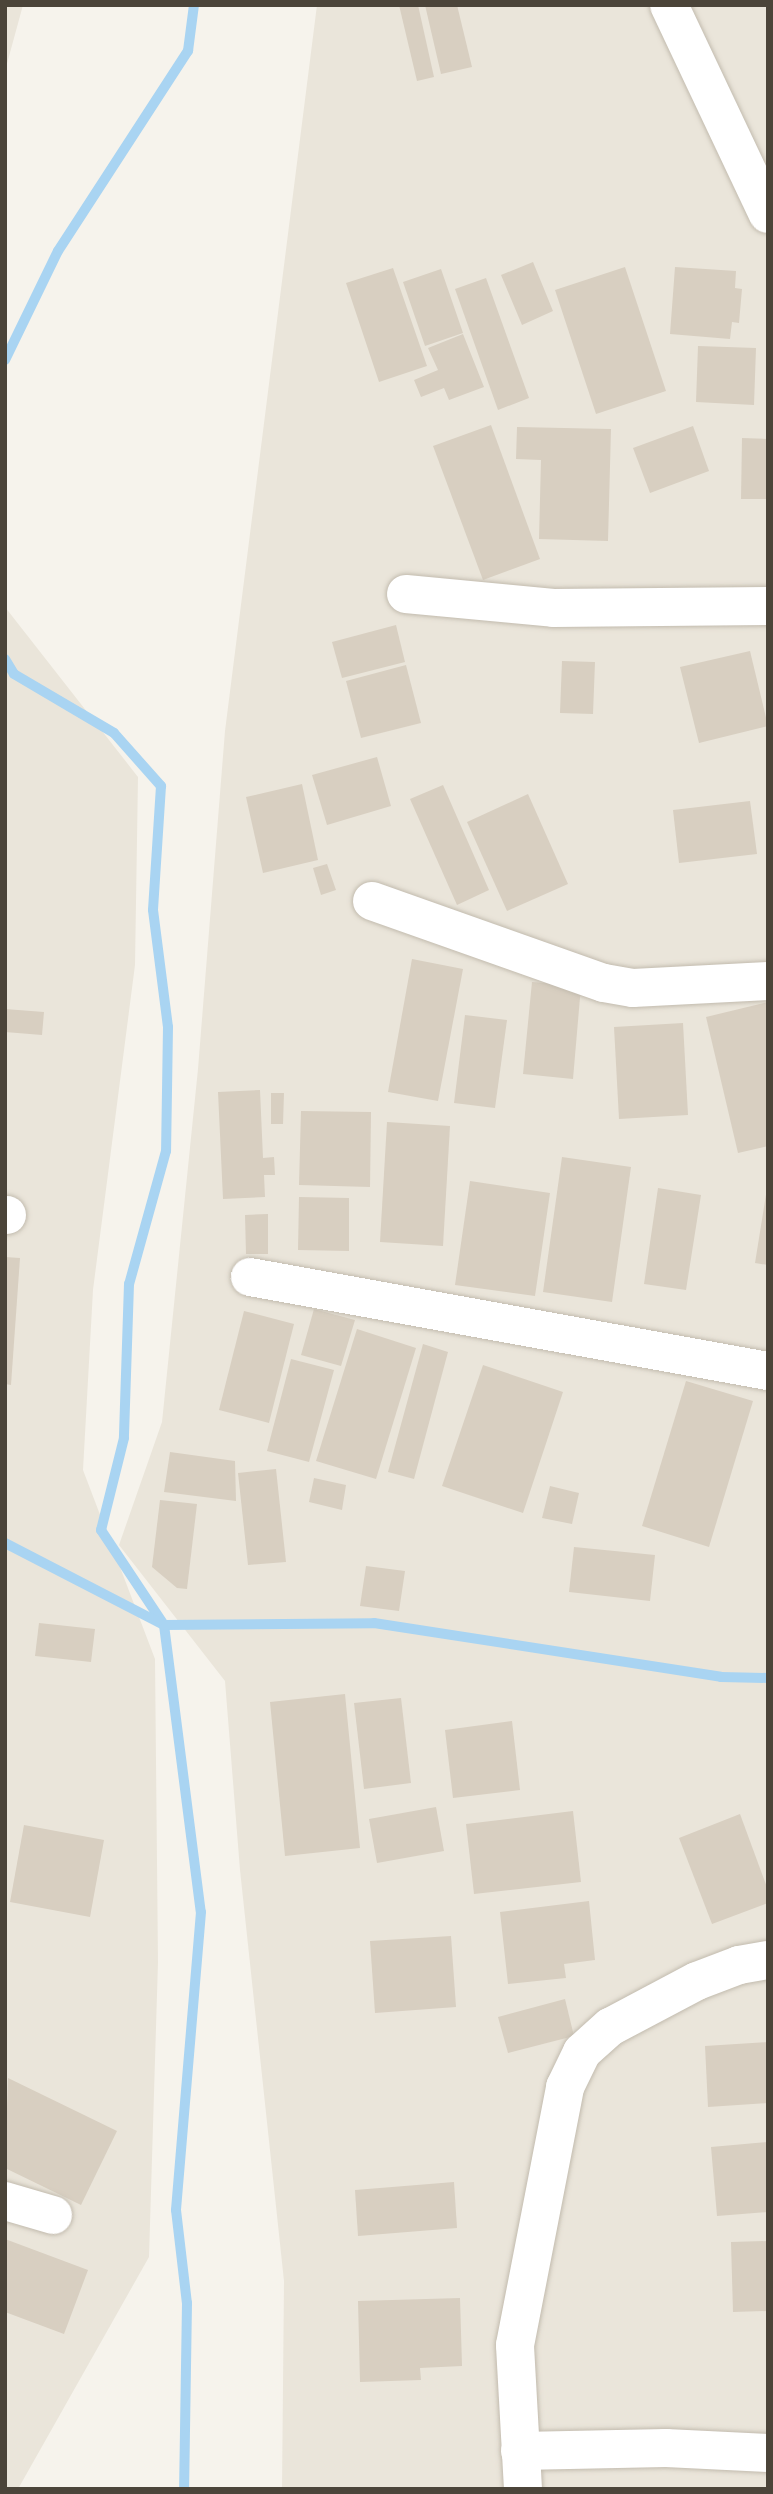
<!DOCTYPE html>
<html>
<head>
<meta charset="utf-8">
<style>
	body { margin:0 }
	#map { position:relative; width:773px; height:2494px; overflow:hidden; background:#f6f3ec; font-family:Helvetica,sans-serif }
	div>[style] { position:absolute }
	.residential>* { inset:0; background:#eae5da }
	.stream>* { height:10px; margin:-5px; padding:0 5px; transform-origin:5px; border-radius:5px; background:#a9d4f2 }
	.building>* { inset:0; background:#d8cfc1 }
	.roads { filter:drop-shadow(0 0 2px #c2bbae) drop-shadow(0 0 2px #c2bbae) }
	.street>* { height:38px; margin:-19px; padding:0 19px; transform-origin:19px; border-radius:19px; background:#fff }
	span { translate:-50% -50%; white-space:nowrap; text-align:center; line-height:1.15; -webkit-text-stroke:7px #fff; paint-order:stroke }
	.frame { position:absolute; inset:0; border:7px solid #4b4439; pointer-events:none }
</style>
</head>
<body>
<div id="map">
	<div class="residential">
		<div style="clip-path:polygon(5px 5px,23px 5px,5px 71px)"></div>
		<div style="clip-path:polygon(317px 5px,768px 5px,768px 2489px,282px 2489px,284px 2281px,240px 1870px,225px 1681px,119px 1545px,162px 1422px,198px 1069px,225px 731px)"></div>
		<div style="clip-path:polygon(5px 607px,138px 777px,135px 965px,93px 1290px,83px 1470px,155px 1659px,158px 1962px,149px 2257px,18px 2489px,5px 2489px)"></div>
	</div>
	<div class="stream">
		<div style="left:5px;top:360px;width:121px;rotate:-64.1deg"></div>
		<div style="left:58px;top:251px;width:239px;rotate:-57deg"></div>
		<div style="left:188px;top:51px;width:46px;rotate:-82.6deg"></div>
		<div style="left:5px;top:659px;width:17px;rotate:59deg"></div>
		<div style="left:14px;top:674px;width:116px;rotate:30.5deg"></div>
		<div style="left:114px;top:733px;width:71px;rotate:48.4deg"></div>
		<div style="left:161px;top:786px;width:124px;rotate:93.7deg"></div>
		<div style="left:153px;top:910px;width:118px;rotate:82.7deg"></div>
		<div style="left:168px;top:1027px;width:124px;rotate:90.9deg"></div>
		<div style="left:166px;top:1151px;width:138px;rotate:105.5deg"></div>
		<div style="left:129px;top:1284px;width:154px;rotate:91.9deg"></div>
		<div style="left:124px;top:1438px;width:95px;rotate:104deg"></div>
		<div style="left:101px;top:1530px;width:114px;rotate:56.4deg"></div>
		<div style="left:164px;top:1625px;width:289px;rotate:82.7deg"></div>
		<div style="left:201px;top:1912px;width:299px;rotate:94.8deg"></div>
		<div style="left:176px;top:2210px;width:94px;rotate:83.3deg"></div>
		<div style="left:187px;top:2303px;width:186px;rotate:90.9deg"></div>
		<div style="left:5px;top:1543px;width:179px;rotate:27.3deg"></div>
		<div style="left:164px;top:1625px;width:210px;rotate:-0.5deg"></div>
		<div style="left:374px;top:1623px;width:351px;rotate:8.8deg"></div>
		<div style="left:721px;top:1677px;width:47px;rotate:1.2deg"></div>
	</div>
	<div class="building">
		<div style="clip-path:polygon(399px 5px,418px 5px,434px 77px,417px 81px)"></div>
		<div style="clip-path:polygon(425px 5px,457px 5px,472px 67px,441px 74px)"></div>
		<div style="clip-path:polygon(533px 262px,553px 311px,522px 325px,501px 275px)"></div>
		<div style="clip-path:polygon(625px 267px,666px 391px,596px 414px,555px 290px)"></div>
		<div style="clip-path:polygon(675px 267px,736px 271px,735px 288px,742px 289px,739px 323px,732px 322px,730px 339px,670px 334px)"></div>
		<div style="clip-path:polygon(393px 268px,427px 366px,379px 382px,346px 283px)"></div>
		<div style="clip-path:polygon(441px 269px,463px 333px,425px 346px,403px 282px)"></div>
		<div style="clip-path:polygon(486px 278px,529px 398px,498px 410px,455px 289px)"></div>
		<div style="clip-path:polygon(463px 334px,484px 387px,449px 400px,444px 388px,421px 397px,414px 380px,438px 370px,428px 348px)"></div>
		<div style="clip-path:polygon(698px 346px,756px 348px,754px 405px,696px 402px)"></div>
		<div style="clip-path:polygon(491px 425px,540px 559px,483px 580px,433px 446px)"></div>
		<div style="clip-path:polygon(693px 426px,709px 471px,650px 493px,633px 448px)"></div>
		<div style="clip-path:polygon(517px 427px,611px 429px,608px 541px,539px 539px,541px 460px,516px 459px)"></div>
		<div style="clip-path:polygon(742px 438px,768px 439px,768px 499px,741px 499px)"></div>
		<div style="clip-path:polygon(396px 625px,405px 662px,342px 678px,332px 642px)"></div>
		<div style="clip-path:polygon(750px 651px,768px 726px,699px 743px,680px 667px)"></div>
		<div style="clip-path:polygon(562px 661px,595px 662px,593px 714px,560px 713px)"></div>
		<div style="clip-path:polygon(406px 665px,421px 723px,361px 738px,346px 681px)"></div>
		<div style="clip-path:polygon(377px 757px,391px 806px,327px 825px,312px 775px)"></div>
		<div style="clip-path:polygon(302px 784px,318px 860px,263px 873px,246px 797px)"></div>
		<div style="clip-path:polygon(443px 785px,489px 890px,457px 905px,410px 799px)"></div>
		<div style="clip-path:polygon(528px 794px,568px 884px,507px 911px,467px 822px)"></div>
		<div style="clip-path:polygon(750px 801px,757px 854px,679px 863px,673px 810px)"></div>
		<div style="clip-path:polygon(327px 864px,336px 890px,321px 895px,313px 868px)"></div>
		<div style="clip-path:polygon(412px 959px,463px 969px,438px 1101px,388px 1092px)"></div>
		<div style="clip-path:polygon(532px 982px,581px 986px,573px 1079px,523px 1074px)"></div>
		<div style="clip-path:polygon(768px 1002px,768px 1146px,738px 1153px,706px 1017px)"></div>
		<div style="clip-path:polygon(5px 1009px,44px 1012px,42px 1035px,5px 1032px)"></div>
		<div style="clip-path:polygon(465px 1015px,507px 1020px,495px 1108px,454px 1103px)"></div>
		<div style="clip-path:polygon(683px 1023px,688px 1115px,619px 1119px,614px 1027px)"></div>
		<div style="clip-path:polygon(260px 1090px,263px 1158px,274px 1157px,275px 1175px,264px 1175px,265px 1197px,223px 1199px,218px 1092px)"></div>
		<div style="clip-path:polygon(271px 1093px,284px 1093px,283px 1124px,271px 1124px)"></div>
		<div style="clip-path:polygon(301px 1111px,371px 1112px,370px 1187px,299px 1185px)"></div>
		<div style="clip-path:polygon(387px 1122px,450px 1126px,443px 1246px,380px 1242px)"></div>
		<div style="clip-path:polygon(562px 1157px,631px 1167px,612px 1302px,543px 1292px)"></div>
		<div style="clip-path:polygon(470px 1181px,550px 1193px,535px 1296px,455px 1285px)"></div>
		<div style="clip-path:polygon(768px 1182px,768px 1265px,755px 1263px)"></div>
		<div style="clip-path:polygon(658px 1188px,701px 1195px,686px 1290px,644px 1284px)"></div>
		<div style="clip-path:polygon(299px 1197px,349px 1198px,349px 1251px,298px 1250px)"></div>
		<div style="clip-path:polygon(268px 1214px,268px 1254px,246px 1254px,245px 1215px)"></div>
		<div style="clip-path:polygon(5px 1257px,20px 1258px,11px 1385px,5px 1384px)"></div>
		<div style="clip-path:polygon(314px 1309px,355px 1320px,341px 1366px,301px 1355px)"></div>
		<div style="clip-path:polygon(244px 1311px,294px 1324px,269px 1423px,219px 1410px)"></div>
		<div style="clip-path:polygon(357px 1329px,416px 1348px,376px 1479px,316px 1461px)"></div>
		<div style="clip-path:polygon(423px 1344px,448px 1352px,414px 1479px,388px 1472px)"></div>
		<div style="clip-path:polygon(291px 1359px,334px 1370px,309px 1462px,267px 1451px)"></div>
		<div style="clip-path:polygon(483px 1365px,563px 1392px,523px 1513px,442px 1486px)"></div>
		<div style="clip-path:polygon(686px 1381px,753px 1401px,709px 1547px,642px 1526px)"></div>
		<div style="clip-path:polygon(170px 1452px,235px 1461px,236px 1501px,164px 1492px)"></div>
		<div style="clip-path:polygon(276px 1469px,286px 1562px,248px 1565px,238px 1473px)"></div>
		<div style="clip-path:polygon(314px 1478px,346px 1485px,342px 1510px,309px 1502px)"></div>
		<div style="clip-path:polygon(550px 1486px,579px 1493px,572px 1524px,542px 1518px)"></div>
		<div style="clip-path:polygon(160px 1500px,197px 1504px,187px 1589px,177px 1588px,152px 1567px)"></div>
		<div style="clip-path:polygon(574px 1547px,655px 1555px,650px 1601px,569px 1592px)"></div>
		<div style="clip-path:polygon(366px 1566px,405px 1571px,399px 1611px,360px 1606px)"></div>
		<div style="clip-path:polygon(39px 1623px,95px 1629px,91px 1662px,35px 1656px)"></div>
		<div style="clip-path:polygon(345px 1694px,360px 1848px,285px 1856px,270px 1702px)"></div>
		<div style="clip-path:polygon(401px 1698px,411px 1783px,364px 1789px,354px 1703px)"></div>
		<div style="clip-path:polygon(512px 1721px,520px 1790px,453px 1798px,445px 1730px)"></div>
		<div style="clip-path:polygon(436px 1807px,444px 1851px,377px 1863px,369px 1819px)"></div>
		<div style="clip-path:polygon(573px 1811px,581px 1882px,474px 1894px,466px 1824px)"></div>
		<div style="clip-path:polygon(740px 1814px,768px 1890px,768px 1903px,712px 1924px,679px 1838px)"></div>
		<div style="clip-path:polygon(24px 1825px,104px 1840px,90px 1917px,10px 1902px)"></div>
		<div style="clip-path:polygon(589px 1901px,595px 1960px,564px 1964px,566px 1978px,508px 1984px,500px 1912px)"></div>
		<div style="clip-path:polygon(451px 1936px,456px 2007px,375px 2013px,370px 1941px)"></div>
		<div style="clip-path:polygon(565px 1999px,574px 2036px,508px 2053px,498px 2017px)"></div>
		<div style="clip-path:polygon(768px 2042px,768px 2103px,708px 2107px,705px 2046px)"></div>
		<div style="clip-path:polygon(8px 2078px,117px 2131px,81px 2205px,5px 2168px)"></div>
		<div style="clip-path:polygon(768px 2142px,768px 2212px,717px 2216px,711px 2147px)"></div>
		<div style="clip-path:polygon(454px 2182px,457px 2228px,358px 2236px,355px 2190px)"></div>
		<div style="clip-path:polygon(5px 2239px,88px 2270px,64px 2334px,5px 2312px)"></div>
		<div style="clip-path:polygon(768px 2241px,768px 2311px,733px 2312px,731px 2242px)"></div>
		<div style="clip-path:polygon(460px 2298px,462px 2366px,420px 2368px,421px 2380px,360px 2382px,358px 2301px)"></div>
	</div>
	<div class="roads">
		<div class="street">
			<div style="left:669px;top:5px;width:231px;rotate:64.7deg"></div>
			<div style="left:406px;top:594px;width:148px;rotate:5.4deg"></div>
			<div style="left:553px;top:608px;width:215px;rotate:-0.5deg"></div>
			<div style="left:372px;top:901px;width:246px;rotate:19.5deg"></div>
			<div style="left:604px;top:983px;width:29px;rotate:10deg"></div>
			<div style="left:633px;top:988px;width:135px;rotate:-3deg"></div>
			<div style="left:5px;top:1215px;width:2px"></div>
			<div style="left:250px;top:1277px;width:526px;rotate:10.29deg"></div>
			<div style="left:5px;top:2201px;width:50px;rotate:16.3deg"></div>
			<div style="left:520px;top:2451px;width:146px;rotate:-1.2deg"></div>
			<div style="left:666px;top:2448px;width:102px;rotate:2.8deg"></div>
			<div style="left:523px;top:2489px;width:144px;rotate:-93.2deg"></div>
			<div style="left:515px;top:2345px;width:263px;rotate:-79deg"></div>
			<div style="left:565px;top:2087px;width:39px;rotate:-64deg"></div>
			<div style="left:582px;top:2052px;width:38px;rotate:-42deg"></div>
			<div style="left:610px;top:2027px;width:98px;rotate:-27.9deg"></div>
			<div style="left:697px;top:1981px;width:45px;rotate:-20.9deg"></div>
			<div style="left:739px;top:1965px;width:29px;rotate:-10deg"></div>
		</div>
	</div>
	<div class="frame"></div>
</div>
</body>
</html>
